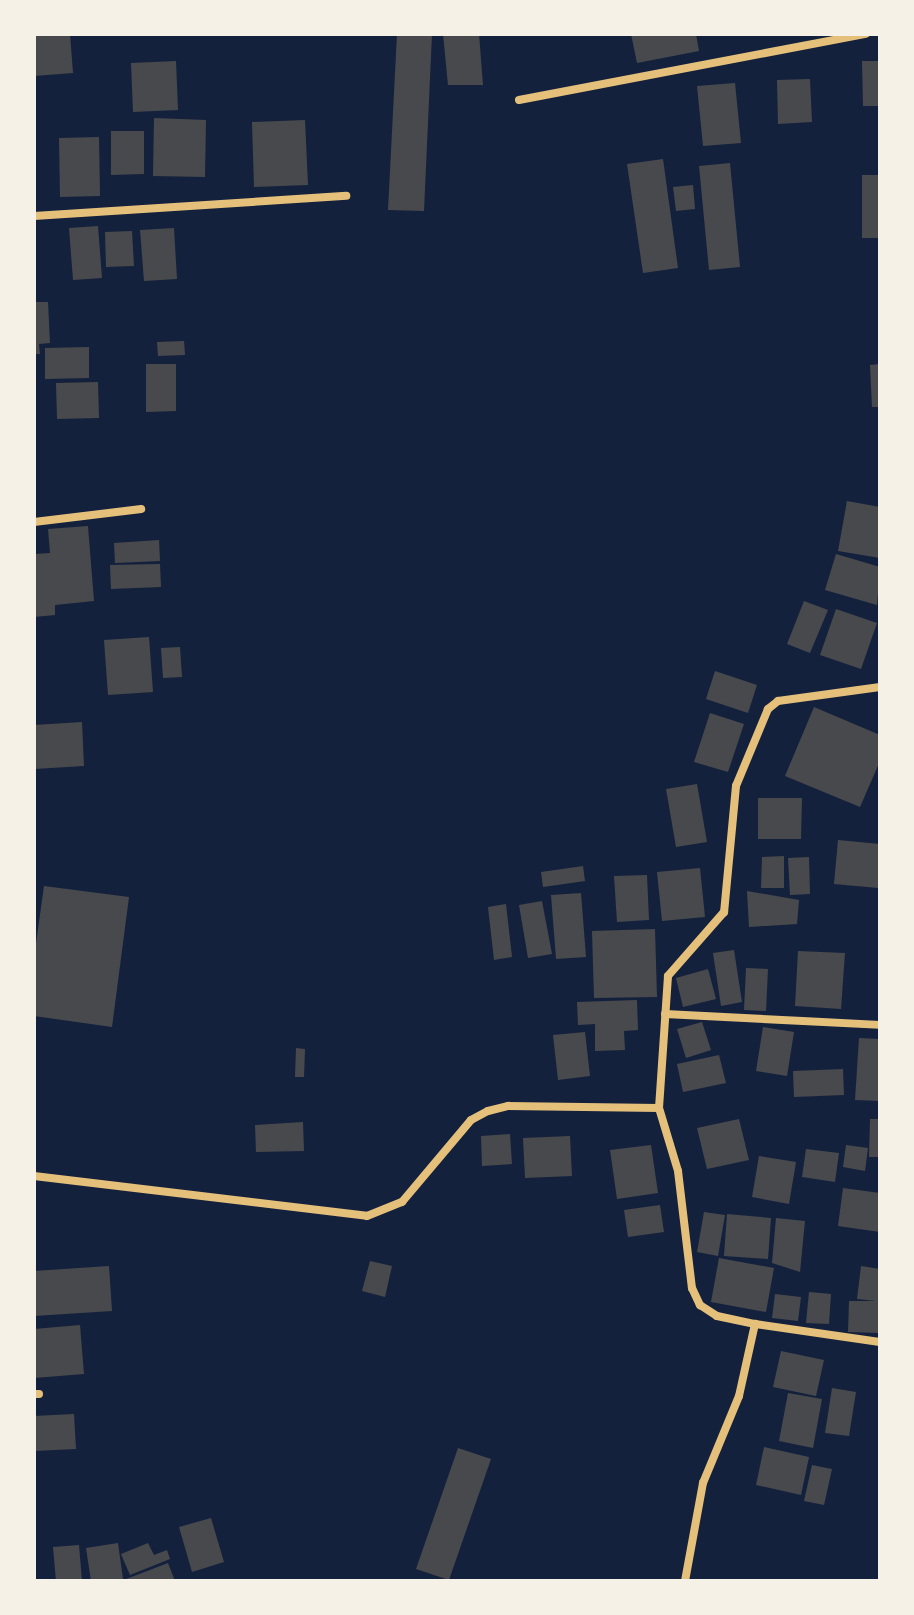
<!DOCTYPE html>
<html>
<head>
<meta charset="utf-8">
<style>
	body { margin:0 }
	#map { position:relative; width:914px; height:1615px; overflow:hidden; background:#14213d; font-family:Rubik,sans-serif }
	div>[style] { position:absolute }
	.building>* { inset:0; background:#48494c }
	.minor>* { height:8px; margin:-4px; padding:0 4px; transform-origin:4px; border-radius:4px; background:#e5c07b }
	span { translate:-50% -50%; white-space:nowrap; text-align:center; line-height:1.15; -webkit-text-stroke:8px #f6f1e7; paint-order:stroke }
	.frame { position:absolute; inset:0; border:36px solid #f6f1e7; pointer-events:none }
</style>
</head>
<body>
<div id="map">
	<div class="building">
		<div style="clip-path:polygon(34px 34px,70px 34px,73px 73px,34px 76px)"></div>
		<div style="clip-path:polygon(397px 34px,432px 34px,424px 211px,388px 210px)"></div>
		<div style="clip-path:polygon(443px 34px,479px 34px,483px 85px,448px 85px)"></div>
		<div style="clip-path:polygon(631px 34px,696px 34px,699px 51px,637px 63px)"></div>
		<div style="clip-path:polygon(176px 61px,178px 110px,133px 112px,131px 63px)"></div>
		<div style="clip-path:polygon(862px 61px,880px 61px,880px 106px,863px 106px)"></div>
		<div style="clip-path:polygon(810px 79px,812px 122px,778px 124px,777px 80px)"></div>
		<div style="clip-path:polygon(735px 83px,741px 143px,703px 146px,697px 86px)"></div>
		<div style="clip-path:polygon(154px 118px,206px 120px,205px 177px,153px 176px)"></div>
		<div style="clip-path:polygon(305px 120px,308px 185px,254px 187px,252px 122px)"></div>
		<div style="clip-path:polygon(111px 131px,144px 131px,144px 174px,111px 175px)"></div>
		<div style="clip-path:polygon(99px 137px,100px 196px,60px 197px,59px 138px)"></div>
		<div style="clip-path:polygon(663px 159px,678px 268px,643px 273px,627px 164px)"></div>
		<div style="clip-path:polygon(730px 163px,740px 267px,709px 270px,699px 166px)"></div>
		<div style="clip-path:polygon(862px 175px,880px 175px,880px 238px,862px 238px)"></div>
		<div style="clip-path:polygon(693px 185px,695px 209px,676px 211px,673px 187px)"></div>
		<div style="clip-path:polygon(98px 226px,102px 278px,73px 280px,69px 228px)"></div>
		<div style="clip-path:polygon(174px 228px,177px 279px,144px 281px,140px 230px)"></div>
		<div style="clip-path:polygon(132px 231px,134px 266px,106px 267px,105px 232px)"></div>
		<div style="clip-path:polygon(34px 302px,48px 302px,50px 343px,39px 344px,40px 354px,34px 354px)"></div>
		<div style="clip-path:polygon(184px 341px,185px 355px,158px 356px,157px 342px)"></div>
		<div style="clip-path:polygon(89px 347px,89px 378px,45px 379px,45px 348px)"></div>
		<div style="clip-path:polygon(146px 364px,176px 364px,176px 411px,146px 412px)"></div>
		<div style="clip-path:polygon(880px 364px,880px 407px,872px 407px,870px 365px)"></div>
		<div style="clip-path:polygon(98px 382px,99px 418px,57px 419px,56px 383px)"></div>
		<div style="clip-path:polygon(847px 501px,880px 507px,880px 558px,838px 551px)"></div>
		<div style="clip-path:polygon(88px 526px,94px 601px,55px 605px,55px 615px,34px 617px,34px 554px,50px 553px,48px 529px)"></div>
		<div style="clip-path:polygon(159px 540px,160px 561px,115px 563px,114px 543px)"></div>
		<div style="clip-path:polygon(836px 554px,880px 567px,877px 605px,825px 590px)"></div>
		<div style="clip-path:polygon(160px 564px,161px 587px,111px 589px,110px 565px)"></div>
		<div style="clip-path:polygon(804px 601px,828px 610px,810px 653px,787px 644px)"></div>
		<div style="clip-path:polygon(836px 609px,877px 623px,861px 669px,820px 655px)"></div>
		<div style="clip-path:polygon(149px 637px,153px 692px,108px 695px,104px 640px)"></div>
		<div style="clip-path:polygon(180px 647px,182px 677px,163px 678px,161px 648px)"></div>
		<div style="clip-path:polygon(715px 671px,757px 685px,748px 713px,706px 699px)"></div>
		<div style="clip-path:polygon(814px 707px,880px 735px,880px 761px,860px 807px,785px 776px)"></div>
		<div style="clip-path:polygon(710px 713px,744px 724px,728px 772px,694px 762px)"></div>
		<div style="clip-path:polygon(82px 722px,84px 766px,34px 769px,34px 725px)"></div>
		<div style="clip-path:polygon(697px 784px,707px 842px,676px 847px,666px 789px)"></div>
		<div style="clip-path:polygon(758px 798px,802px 798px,801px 839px,758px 839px)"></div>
		<div style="clip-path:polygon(838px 840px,880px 844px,878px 888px,834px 884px)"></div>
		<div style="clip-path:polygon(784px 856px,784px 888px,761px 888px,762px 857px)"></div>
		<div style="clip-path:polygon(809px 857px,810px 894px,790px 895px,788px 858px)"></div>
		<div style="clip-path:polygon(583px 866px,585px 881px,543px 887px,541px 872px)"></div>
		<div style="clip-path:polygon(700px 868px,705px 917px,662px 921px,657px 872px)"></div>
		<div style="clip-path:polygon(647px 875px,649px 920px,617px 922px,614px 876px)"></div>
		<div style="clip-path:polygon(44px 886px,129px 897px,112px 1027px,34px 1016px,34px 958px)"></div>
		<div style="clip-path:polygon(747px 891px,799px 900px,797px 924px,749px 927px)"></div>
		<div style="clip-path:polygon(581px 893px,586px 957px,556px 959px,551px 895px)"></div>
		<div style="clip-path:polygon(542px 901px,552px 954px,528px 958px,519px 905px)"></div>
		<div style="clip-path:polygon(506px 904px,512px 957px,494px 960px,488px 907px)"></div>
		<div style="clip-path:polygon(655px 929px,657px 997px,594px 998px,592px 931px)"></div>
		<div style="clip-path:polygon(734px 950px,742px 1002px,721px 1006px,713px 953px)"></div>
		<div style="clip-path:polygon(798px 951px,845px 953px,841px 1009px,795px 1006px)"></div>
		<div style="clip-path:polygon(746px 968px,768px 969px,766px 1011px,744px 1010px)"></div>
		<div style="clip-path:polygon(708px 969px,716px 999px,683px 1007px,676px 978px)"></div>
		<div style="clip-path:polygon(637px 1000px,638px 1030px,624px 1031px,625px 1050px,595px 1051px,595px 1024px,578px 1025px,577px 1002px)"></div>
		<div style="clip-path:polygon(702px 1022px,711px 1050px,686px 1058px,677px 1029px)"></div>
		<div style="clip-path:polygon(763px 1027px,794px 1032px,787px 1076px,756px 1071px)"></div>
		<div style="clip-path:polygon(585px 1032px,590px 1076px,558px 1080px,553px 1035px)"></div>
		<div style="clip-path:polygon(859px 1038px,880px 1039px,880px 1101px,855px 1100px)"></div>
		<div style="clip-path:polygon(296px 1048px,305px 1049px,304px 1077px,295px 1077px)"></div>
		<div style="clip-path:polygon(719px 1055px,726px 1083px,683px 1092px,677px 1064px)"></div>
		<div style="clip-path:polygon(843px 1069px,844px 1095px,794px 1097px,793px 1071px)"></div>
		<div style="clip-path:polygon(739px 1119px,749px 1160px,707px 1169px,697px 1128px)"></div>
		<div style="clip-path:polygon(870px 1119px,880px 1119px,880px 1157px,869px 1157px)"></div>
		<div style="clip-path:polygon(303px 1122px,304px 1151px,256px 1152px,255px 1125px)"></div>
		<div style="clip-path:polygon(510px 1134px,512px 1164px,482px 1166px,481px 1136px)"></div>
		<div style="clip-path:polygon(570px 1136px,572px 1176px,525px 1178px,523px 1138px)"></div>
		<div style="clip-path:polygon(651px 1145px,658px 1193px,617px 1199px,610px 1150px)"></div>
		<div style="clip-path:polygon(846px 1145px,868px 1148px,865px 1171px,843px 1167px)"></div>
		<div style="clip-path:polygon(806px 1149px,839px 1153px,835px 1182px,802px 1177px)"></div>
		<div style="clip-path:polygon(759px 1156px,796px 1162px,789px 1204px,752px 1197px)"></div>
		<div style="clip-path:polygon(843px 1188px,880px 1193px,880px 1232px,838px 1226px)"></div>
		<div style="clip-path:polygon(660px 1205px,664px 1232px,628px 1237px,624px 1210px)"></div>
		<div style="clip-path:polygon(704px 1212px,725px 1215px,718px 1256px,697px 1252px)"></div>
		<div style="clip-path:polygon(727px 1214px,771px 1218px,768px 1259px,724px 1256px)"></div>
		<div style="clip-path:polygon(776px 1218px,805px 1221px,800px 1272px,772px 1263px)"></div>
		<div style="clip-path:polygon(719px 1258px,774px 1268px,766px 1312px,711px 1302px)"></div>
		<div style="clip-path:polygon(370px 1261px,392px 1266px,385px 1297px,362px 1291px)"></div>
		<div style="clip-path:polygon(109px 1266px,112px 1311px,34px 1316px,34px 1271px)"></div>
		<div style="clip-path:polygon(861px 1266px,880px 1269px,879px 1333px,848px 1332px,849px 1301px,876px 1301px,857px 1299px)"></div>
		<div style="clip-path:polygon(809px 1292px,831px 1294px,829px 1324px,806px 1323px)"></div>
		<div style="clip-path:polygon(775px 1294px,801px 1297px,798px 1321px,772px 1318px)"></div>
		<div style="clip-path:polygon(80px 1325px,84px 1374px,34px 1378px,34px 1329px)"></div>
		<div style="clip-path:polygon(781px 1351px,824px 1360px,816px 1396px,773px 1387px)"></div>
		<div style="clip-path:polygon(832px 1388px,856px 1392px,849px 1436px,825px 1433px)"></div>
		<div style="clip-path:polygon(788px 1393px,822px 1399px,813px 1448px,779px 1441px)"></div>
		<div style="clip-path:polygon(74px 1414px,76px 1449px,34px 1451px,34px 1416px)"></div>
		<div style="clip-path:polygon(764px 1447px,809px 1457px,801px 1495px,756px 1485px)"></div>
		<div style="clip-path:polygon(458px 1448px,491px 1459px,449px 1580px,416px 1569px)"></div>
		<div style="clip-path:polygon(812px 1465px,832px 1469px,824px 1505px,804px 1501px)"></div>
		<div style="clip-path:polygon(211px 1518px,224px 1562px,192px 1572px,179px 1527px)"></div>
		<div style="clip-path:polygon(118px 1543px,123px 1579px,91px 1581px,86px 1548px)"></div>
		<div style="clip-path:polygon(148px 1543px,154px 1555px,167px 1550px,170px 1559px,130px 1575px,121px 1554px)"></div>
		<div style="clip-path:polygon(79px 1545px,82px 1581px,56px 1581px,53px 1547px)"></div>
		<div style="clip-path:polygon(168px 1563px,175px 1581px,121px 1581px)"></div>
	</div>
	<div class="minor">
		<div style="left:519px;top:100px;width:353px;rotate:-10.8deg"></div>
		<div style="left:34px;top:216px;width:313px;rotate:-3.7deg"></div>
		<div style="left:34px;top:522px;width:108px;rotate:-6.9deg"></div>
		<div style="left:880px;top:687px;width:103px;rotate:172.2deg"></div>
		<div style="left:778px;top:701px;width:13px;rotate:141deg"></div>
		<div style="left:768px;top:709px;width:83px;rotate:112.6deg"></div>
		<div style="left:736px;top:786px;width:127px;rotate:95.4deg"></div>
		<div style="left:724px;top:912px;width:85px;rotate:131.2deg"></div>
		<div style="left:668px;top:976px;width:132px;rotate:93.9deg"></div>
		<div style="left:659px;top:1108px;width:66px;rotate:73.2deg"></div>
		<div style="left:678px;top:1171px;width:118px;rotate:83.2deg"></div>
		<div style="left:692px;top:1288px;width:19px;rotate:65deg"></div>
		<div style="left:700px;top:1305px;width:20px;rotate:33deg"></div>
		<div style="left:717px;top:1316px;width:39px;rotate:12deg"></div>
		<div style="left:755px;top:1324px;width:126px;rotate:8.2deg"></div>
		<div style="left:665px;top:1014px;width:215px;rotate:2.9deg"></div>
		<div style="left:34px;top:1176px;width:335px;rotate:6.8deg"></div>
		<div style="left:367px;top:1216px;width:38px;rotate:-22deg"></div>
		<div style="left:402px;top:1202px;width:107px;rotate:-49.9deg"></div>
		<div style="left:471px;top:1120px;width:19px;rotate:-28deg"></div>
		<div style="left:488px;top:1111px;width:21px;rotate:-14deg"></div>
		<div style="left:508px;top:1106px;width:151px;rotate:0.8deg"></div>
		<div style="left:34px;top:1394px;width:5px"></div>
		<div style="left:685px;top:1581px;width:100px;rotate:-79.6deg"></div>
		<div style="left:703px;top:1483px;width:94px;rotate:-67.5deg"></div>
		<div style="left:739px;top:1396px;width:74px;rotate:-77.5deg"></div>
	</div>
	<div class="frame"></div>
</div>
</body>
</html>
